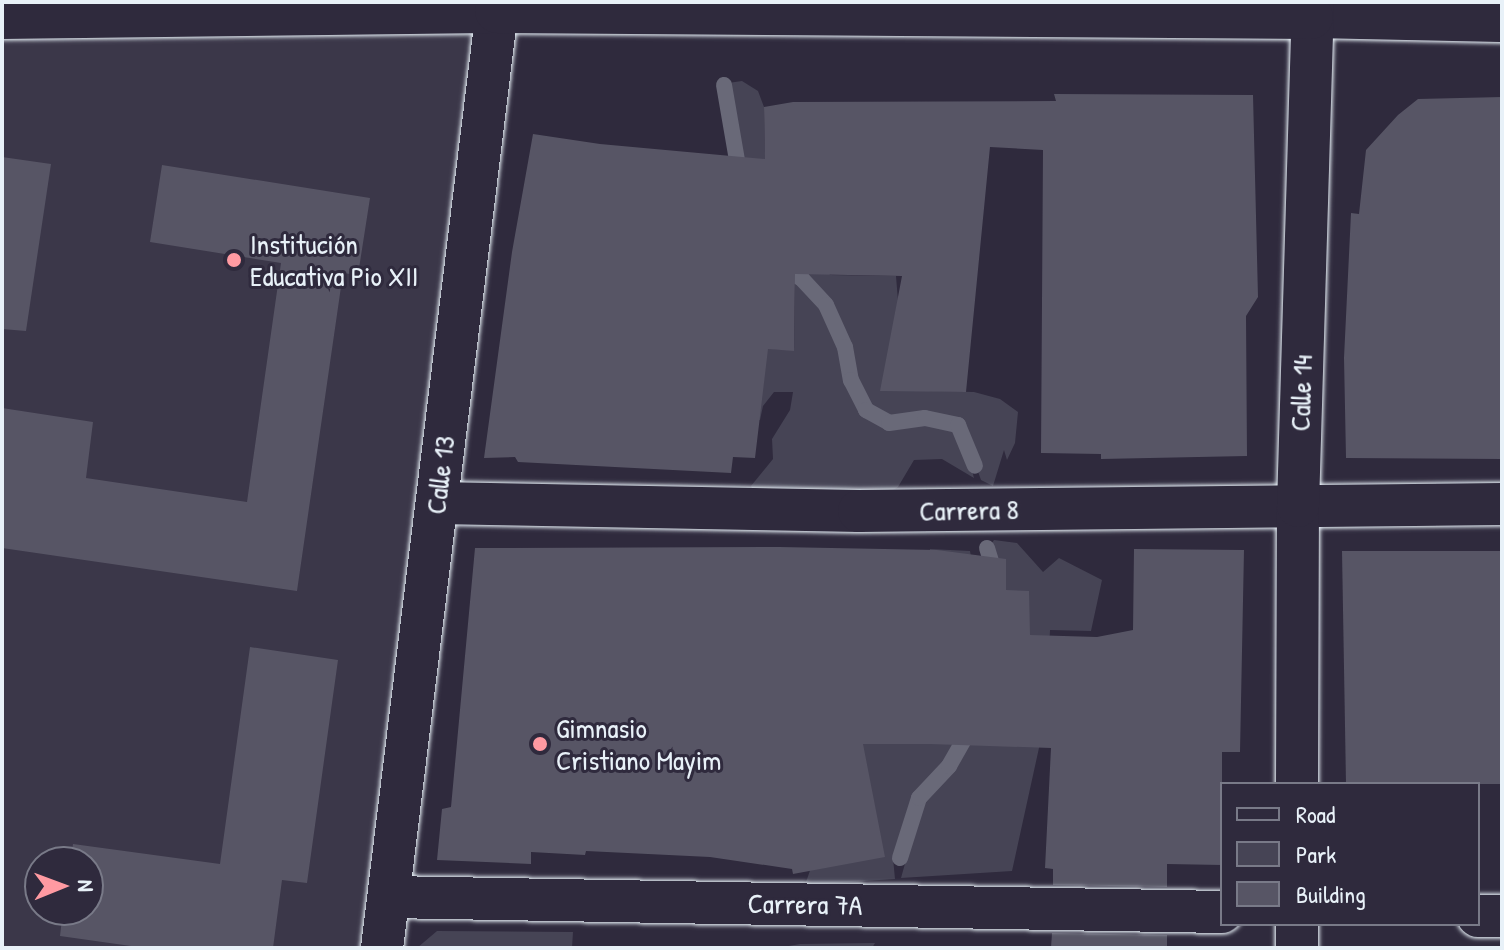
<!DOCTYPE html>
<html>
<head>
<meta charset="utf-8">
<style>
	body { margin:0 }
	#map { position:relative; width:1504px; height:950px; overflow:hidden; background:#2f2a3d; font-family:"Patrick Hand",sans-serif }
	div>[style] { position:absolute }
	.built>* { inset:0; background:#3b3749 }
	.green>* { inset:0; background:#464455 }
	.stream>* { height:16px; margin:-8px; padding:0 8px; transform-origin:8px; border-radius:8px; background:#696978 }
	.building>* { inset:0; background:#575565 }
	.roads { filter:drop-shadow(0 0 2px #e8f1f8) drop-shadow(0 0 2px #e8f1f8) }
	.minor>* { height:42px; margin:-21px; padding:0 21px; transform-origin:21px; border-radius:21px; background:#2f2a3d }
	.tertiary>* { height:44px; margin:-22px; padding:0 22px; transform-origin:22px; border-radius:22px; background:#2f2a3d }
	.dots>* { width:22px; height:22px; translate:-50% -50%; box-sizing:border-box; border:4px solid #2f2a3d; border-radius:50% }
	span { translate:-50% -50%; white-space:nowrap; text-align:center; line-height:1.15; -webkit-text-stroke:6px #2f2a3d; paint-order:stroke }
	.poi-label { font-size:28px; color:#e8f1f8 }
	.left { translate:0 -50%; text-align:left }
	.street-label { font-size:28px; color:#e8f1f8 }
	.frame { position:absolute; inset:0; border:4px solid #e8f1f8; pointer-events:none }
	.legend { position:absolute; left:1220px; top:782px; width:260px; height:144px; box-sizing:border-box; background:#2f2a3d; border:2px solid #797a88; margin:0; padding:10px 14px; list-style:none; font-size:24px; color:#e8f1f8 }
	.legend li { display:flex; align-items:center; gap:16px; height:40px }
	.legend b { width:40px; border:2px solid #797a88 }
	.north { position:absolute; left:24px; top:846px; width:80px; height:80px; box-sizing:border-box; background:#2f2a3d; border:2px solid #797a88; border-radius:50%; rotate:89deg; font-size:22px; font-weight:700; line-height:32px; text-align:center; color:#e8f1f8 }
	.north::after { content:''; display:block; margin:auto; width:28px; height:36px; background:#ff9aa2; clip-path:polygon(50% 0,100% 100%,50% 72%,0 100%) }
</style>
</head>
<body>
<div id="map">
	<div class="built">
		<div style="clip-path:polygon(evenodd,497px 11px,382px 948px,2px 948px,2px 17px,497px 11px,40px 862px,88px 862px,88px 910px,40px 910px,40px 862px)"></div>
	</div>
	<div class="green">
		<div style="clip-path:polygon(742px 81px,758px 91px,764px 107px,767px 246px,823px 265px,830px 275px,896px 276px,898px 301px,881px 390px,974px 392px,1000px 399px,1018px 412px,1015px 443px,1007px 460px,1004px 450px,993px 486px,981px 480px,961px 424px,928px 415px,890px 421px,869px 408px,830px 304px,804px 276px,768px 259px,745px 182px,728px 83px)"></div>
		<div style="clip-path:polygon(795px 282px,805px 286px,824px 306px,840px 343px,849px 383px,863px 411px,888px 426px,925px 422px,956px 428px,966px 448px,974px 478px,942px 459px,914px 460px,898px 487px,859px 511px,760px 509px,751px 486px,773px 459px,772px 439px,790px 410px,793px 392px,774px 392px,763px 406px,760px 420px,734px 420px,752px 348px,794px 350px)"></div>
		<div style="clip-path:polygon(994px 540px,1017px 543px,1043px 572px,1059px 558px,1102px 580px,1091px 631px,1050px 630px,1046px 716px,1012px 871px,901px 878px,922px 802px,951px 769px,1008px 673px,1006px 590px,992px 543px)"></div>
		<div style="clip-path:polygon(930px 549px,970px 551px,988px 647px,1000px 671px,947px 760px,916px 795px,893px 858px,895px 879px,805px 885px,817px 850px,823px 754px,930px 697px)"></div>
		<div style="clip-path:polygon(437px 931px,573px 932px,572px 948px,417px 948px)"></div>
		<div style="clip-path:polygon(875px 943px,872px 948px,777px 948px,800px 944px)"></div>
	</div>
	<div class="stream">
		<div style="left:724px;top:85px;width:94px;rotate:80.2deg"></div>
		<div style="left:777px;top:266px;width:28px;rotate:27deg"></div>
		<div style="left:802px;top:279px;width:35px;rotate:47deg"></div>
		<div style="left:826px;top:305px;width:46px;rotate:65.7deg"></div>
		<div style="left:845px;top:347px;width:34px;rotate:80deg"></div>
		<div style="left:851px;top:380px;width:34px;rotate:63deg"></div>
		<div style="left:866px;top:410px;width:26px;rotate:29deg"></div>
		<div style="left:889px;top:423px;width:36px;rotate:-8deg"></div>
		<div style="left:925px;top:418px;width:34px;rotate:12deg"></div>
		<div style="left:958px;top:425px;width:44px;rotate:67.5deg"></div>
		<div style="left:987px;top:548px;width:30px;rotate:73deg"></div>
		<div style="left:900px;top:858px;width:63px;rotate:-72.4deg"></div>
		<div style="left:919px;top:798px;width:44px;rotate:-46.8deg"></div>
		<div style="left:949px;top:766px;width:43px;rotate:-60.4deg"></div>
	</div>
	<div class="building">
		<div style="clip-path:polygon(1054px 94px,1253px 95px,1258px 297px,1246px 316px,1247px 456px,1101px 459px,1101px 454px,1041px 453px,1043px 150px,990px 147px,966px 392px,880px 391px,902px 276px,795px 274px,794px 351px,768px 349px,755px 458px,733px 457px,731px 473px,518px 462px,515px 457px,484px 458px,512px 252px,533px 134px,600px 144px,765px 159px,764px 107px,793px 102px,1056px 101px)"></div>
		<div style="clip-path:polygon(1502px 97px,1502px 459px,1346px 458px,1344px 358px,1351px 213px,1359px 214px,1366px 150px,1398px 115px,1418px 99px)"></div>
		<div style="clip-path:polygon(2px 157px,51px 164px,26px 331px,2px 329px)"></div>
		<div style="clip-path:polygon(162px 165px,370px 198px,358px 275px,343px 273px,297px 591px,2px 548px,2px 408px,93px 422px,86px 478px,247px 502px,281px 263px,150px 242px)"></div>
		<div style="clip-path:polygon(779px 547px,937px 550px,1006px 559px,1006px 590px,1029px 591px,1030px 635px,1097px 637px,1133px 630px,1134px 549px,1244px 550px,1240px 752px,1222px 752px,1222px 865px,1167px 864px,1167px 887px,1053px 885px,1053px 869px,1045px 868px,1051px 748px,930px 744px,863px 744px,885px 857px,793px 874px,792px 869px,710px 857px,586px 851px,585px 855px,531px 852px,531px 864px,437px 860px,442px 809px,451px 807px,475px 548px)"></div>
		<div style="clip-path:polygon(1342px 551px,1502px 551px,1502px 784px,1346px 784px)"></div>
		<div style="clip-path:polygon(250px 647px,338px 660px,307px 883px,282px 880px,273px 948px,145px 948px,60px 936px,63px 910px,88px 910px,88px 862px,70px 862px,73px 844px,220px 864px)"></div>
		<div style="clip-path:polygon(1052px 933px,1167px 935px,1167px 948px,1051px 948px)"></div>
	</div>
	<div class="roads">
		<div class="minor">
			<div style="left:1311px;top:17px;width:191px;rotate:1.2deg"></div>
			<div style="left:437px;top:503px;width:422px;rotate:1.1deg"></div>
			<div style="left:859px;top:511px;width:643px;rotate:-0.62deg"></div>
			<div style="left:1297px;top:784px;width:278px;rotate:-89.8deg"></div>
			<div style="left:1298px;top:506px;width:504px;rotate:-88.3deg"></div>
			<div style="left:389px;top:897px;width:833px;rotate:1.03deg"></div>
			<div style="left:1478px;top:916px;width:24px"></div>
			<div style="left:1297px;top:924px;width:24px;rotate:90deg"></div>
			<div style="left:382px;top:948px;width:953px;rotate:-83.01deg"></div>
		</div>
		<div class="tertiary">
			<div style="left:2px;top:17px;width:495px;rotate:-0.7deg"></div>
			<div style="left:497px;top:11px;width:814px;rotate:0.42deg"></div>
		</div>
	</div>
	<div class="dots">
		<div style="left:234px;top:260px;background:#ff9aa2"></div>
		<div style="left:540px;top:744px;background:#ff9aa2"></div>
	</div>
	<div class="poi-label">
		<span class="left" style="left:250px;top:260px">Institución<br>Educativa Pio XII</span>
		<span class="left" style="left:556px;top:744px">Gimnasio<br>Cristiano Mayim</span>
	</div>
	<div class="street-label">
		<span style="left:1301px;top:393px;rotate:-88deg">Calle 14</span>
		<span style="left:440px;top:475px;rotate:-83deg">Calle 13</span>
		<span style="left:969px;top:510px;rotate:-1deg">Carrera 8</span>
		<span style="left:805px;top:904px;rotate:1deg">Carrera 7A</span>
	</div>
	<div class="frame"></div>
	<ul class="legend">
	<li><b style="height:10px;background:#2f2a3d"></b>Road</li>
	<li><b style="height:22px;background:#464455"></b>Park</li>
	<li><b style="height:22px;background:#575565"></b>Building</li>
	</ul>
	<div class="north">N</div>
</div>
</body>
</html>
